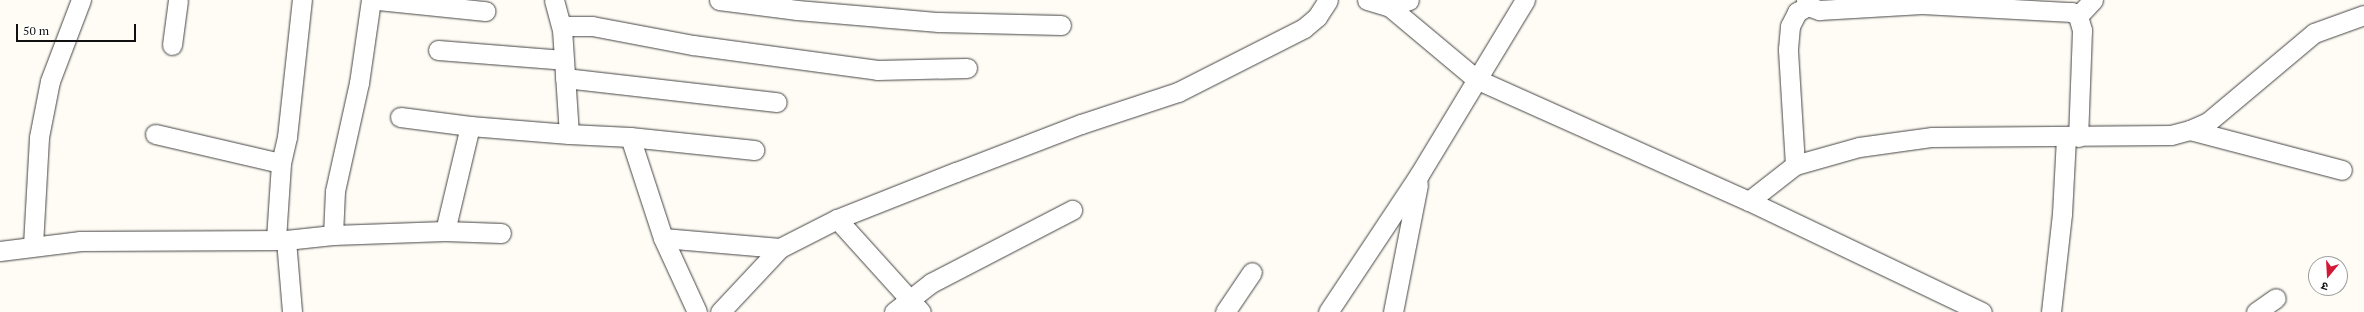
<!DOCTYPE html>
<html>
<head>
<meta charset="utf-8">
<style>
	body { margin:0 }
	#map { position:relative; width:2364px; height:312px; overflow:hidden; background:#fffcf5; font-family:"PT Serif","Noto Sans Devanagari",serif }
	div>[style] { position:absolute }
	.roads { filter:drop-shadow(0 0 1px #444) drop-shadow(0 0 1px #444) }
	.minor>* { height:19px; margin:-9.5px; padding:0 9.5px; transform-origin:9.5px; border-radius:9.5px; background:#fff }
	span { translate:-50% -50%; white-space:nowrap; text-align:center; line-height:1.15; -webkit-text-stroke:4px #fff; paint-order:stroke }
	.north { position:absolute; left:2308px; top:256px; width:40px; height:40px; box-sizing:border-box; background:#fff; border:1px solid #a0a0a0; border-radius:50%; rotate:198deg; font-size:11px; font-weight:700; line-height:16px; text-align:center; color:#111 }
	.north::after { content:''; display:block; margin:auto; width:14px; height:18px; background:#d21836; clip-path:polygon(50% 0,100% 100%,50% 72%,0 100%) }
	.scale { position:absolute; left:16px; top:24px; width:120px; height:18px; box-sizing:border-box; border:2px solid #111; border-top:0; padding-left:5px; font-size:12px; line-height:14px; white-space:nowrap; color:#111; -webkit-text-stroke:3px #fff; paint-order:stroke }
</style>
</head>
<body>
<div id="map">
	<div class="roads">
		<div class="minor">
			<div style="left:378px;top:0;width:108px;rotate:5.9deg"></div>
			<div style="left:554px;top:0;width:30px;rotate:75deg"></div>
			<div style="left:562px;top:29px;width:105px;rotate:86.2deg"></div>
			<div style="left:569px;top:134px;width:61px;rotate:2.8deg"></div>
			<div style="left:630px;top:137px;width:106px;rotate:71.9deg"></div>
			<div style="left:663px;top:238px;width:117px;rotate:4.9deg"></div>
			<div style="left:780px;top:248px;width:64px;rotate:-27deg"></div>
			<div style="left:837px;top:219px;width:128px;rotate:-21.6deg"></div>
			<div style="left:956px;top:172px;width:134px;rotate:-21deg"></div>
			<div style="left:1081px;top:124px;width:102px;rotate:-18.3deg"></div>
			<div style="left:1178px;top:92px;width:141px;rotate:-26.9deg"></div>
			<div style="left:1304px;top:28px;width:17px;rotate:-40deg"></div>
			<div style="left:1317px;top:17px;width:20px;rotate:-57deg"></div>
			<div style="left:719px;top:0;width:79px;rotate:7.3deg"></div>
			<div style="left:797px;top:10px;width:142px;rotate:4.9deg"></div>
			<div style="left:938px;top:22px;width:123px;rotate:1.4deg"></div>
			<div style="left:1367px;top:0;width:24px;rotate:17deg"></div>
			<div style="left:1390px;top:7px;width:20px;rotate:-20deg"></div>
			<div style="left:1806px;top:0;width:6px;rotate:72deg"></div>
			<div style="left:1808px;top:6px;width:12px;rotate:20deg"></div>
			<div style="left:1819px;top:10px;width:103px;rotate:-3.3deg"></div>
			<div style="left:1922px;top:4px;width:150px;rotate:3.1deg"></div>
			<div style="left:2072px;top:12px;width:7px;rotate:34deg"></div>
			<div style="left:2078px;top:16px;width:15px;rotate:74deg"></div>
			<div style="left:2082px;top:30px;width:107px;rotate:92.1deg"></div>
			<div style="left:1390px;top:7px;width:112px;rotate:39.9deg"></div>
			<div style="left:1476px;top:79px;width:299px;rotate:24.1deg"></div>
			<div style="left:1749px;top:201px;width:58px;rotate:-38deg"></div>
			<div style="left:1795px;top:165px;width:66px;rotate:-15.7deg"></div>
			<div style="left:1859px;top:147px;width:74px;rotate:-7.8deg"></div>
			<div style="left:1932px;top:137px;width:239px;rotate:-0.5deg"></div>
			<div style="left:2171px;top:135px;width:20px;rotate:-15deg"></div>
			<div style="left:2190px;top:130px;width:20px;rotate:-24deg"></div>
			<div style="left:2208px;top:122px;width:138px;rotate:-40deg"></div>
			<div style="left:2314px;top:33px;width:53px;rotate:-19.8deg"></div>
			<div style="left:2078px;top:16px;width:22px;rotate:-47deg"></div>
			<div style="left:562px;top:29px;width:7px;rotate:-27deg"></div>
			<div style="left:568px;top:26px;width:24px"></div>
			<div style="left:592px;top:26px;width:103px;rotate:10.7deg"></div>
			<div style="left:693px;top:45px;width:186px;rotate:7.7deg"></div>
			<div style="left:877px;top:70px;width:90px;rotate:-1.3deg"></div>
			<div style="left:172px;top:45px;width:45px;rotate:-82.4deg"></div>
			<div style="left:438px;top:50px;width:126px;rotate:4.5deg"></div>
			<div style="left:565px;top:78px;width:213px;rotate:6.5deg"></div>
			<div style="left:400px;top:117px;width:71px;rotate:7.3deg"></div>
			<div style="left:2190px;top:130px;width:157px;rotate:14.7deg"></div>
			<div style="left:155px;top:134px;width:129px;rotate:13deg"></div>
			<div style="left:630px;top:137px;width:125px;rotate:6deg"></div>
			<div style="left:1795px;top:165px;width:116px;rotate:-93.5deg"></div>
			<div style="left:1788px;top:49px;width:23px;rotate:-85deg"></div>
			<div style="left:1790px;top:26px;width:16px;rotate:-63deg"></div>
			<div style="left:1797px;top:12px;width:13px;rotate:-29deg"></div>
			<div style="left:1749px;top:201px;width:258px;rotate:25.5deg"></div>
			<div style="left:837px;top:219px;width:125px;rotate:47.9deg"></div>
			<div style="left:445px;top:231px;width:56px;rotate:2deg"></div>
			<div style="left:333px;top:235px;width:44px;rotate:-87.4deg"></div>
			<div style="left:335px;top:191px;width:111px;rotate:-77.5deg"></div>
			<div style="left:359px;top:83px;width:84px;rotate:-81.8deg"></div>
			<div style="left:663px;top:238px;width:81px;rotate:65.3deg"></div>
			<div style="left:276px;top:239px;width:76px;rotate:-86.2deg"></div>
			<div style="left:281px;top:163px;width:27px;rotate:-77deg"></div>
			<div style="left:287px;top:137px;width:138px;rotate:-83.8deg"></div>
			<div style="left:286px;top:240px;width:72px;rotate:85.2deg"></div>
			<div style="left:33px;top:245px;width:108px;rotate:-86.8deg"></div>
			<div style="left:39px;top:137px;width:57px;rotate:-78.9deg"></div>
			<div style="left:50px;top:81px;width:87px;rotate:-69.1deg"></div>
			<div style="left:0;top:251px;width:81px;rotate:-7.1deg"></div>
			<div style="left:80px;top:241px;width:206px;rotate:-0.3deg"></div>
			<div style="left:286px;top:240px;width:47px;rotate:-6.1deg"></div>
			<div style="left:333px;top:235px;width:112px;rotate:-2deg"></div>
			<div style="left:445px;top:231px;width:108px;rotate:-76.6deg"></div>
			<div style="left:470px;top:126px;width:99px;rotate:4.6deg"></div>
			<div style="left:720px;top:312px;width:88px;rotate:-46.8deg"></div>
			<div style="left:894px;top:312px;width:47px;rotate:-38.1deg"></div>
			<div style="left:931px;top:283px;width:159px;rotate:-27.4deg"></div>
			<div style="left:1225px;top:312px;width:48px;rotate:-56deg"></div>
			<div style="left:1328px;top:312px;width:164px;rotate:-56.4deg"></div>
			<div style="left:1419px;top:175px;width:205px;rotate:-58.8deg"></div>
			<div style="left:1393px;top:312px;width:130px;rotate:-78.9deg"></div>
			<div style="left:2051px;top:312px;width:99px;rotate:-83.6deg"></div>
			<div style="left:2062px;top:214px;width:77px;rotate:-87deg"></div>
			<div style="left:2256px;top:312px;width:24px;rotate:-35deg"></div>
		</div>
	</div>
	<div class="north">उ</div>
	<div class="scale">50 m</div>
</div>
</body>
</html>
